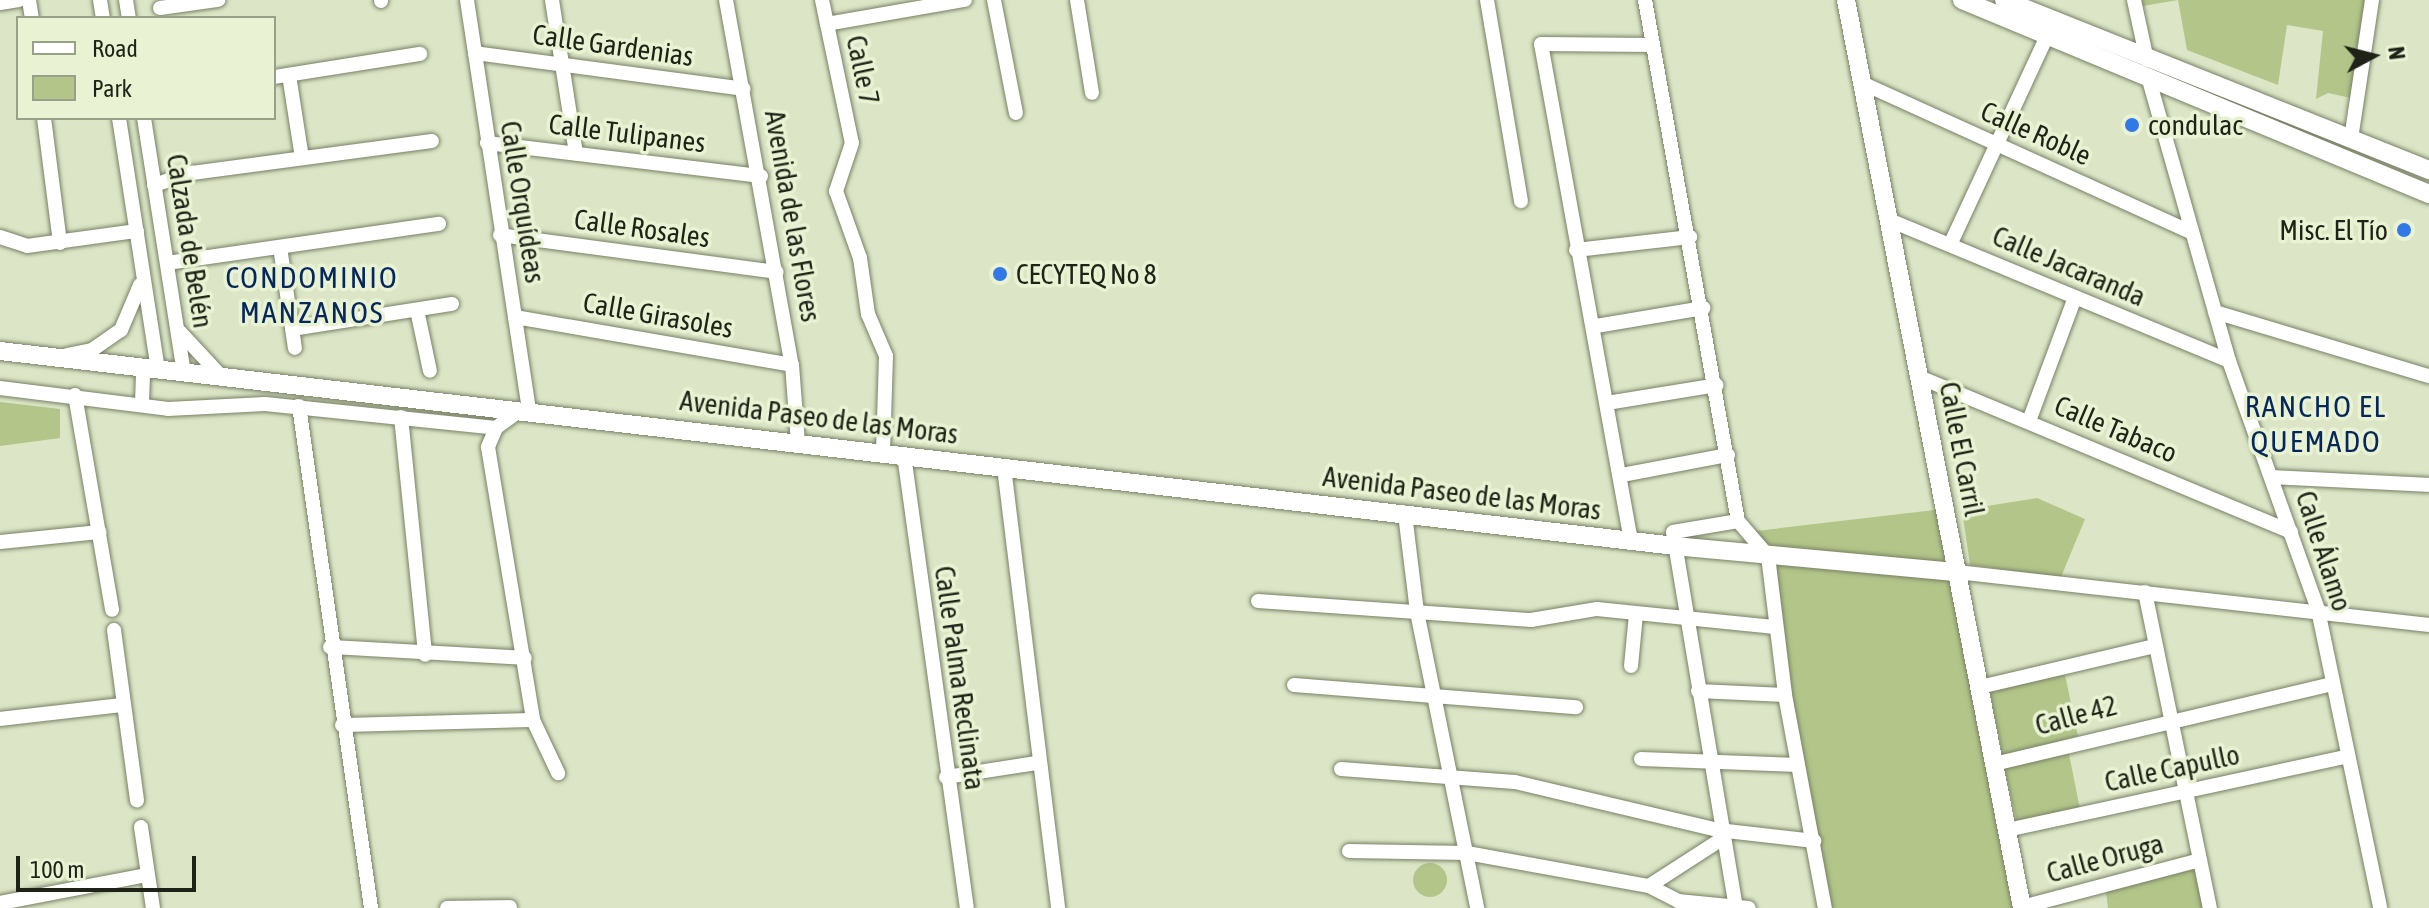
<!DOCTYPE html>
<html>
<head>
<meta charset="utf-8">
<style>
	body { margin:0 }
	#map { position:relative; width:2429px; height:908px; overflow:hidden; background:#dce6c7; font-family:"Asap Condensed",sans-serif }
	div>[style] { position:absolute }
	.green>* { inset:0; background:#b3c589 }
	.round { border-radius:50% }
	.roads { filter:drop-shadow(0 0 2px #788065) drop-shadow(0 0 2px #788065) }
	.minor>* { height:14px; margin:-7px; padding:0 7px; transform-origin:7px; border-radius:7px; background:#fff }
	.major>* { height:18px; margin:-9px; padding:0 9px; transform-origin:9px; border-radius:9px; background:#fff }
	.dots>* { width:22px; height:22px; translate:-50% -50%; box-sizing:border-box; border:4px solid #e9f3d4; border-radius:50% }
	span { translate:-50% -50%; white-space:nowrap; text-align:center; line-height:1.15; -webkit-text-stroke:7px #e9f3d4; paint-order:stroke }
	.street-label { font-size:28px; color:#1f2317 }
	.poi-label { font-size:28px; color:#1f2317 }
	.left { translate:0 -50%; text-align:left }
	.right { translate:-100% -50%; text-align:right }
	.neighbourhood-label { font-size:30px; color:#05275a; letter-spacing:2px }
	.legend { position:absolute; left:16px; top:16px; width:260px; height:104px; box-sizing:border-box; background:#e9f3d4; border:2px solid #98a088; margin:0; padding:10px 14px; list-style:none; font-size:24px; color:#1f2317 }
	.legend li { display:flex; align-items:center; gap:16px; height:40px }
	.legend b { width:40px; border:2px solid #98a088 }
	.north { position:absolute; left:2333px; top:16px; width:80px; height:80px; -webkit-text-stroke:6px #e9f3d4; paint-order:stroke; rotate:83deg; font-size:22px; font-weight:700; line-height:32px; text-align:center; color:#1f2317 }
	.north::after { content:''; display:block; margin:auto; width:28px; height:36px; background:#1f2317; clip-path:polygon(50% 0,100% 100%,50% 72%,0 100%) }
	.scale { position:absolute; left:16px; top:856px; width:180px; height:36px; box-sizing:border-box; border:4px solid #1f2317; border-top:0; padding-left:10px; font-size:24px; line-height:28px; white-space:nowrap; color:#1f2317; -webkit-text-stroke:6px #e9f3d4; paint-order:stroke }
</style>
</head>
<body>
<div id="map">
	<div class="green">
		<div style="clip-path:polygon(2142px 0,2368px 0,2351px 98px,2328px 93px,2316px 99px,2323px 31px,2287px 25px,2278px 85px,2187px 50px,2178px 0,2143px 6px)"></div>
		<div style="clip-path:polygon(0 402px,60px 409px,60px 438px,0 446px)"></div>
		<div style="clip-path:polygon(2037px 498px,2085px 519px,2061px 577px,1970px 565px,1962px 510px)"></div>
		<div style="clip-path:polygon(1943px 509px,1955px 567px,1763px 548px,1747px 532px)"></div>
		<div style="clip-path:polygon(1766px 556px,1956px 576px,2014px 908px,1826px 908px)"></div>
		<div style="clip-path:polygon(2065px 675px,2078px 736px,2003px 756px,1989px 688px)"></div>
		<div style="clip-path:polygon(2068px 749px,2080px 809px,2017px 822px,2004px 766px)"></div>
		<div class="round" style="left:1413px;top:863px;width:34px;height:34px"></div>
		<div style="clip-path:polygon(2196px 867px,2203px 908px,2108px 908px,2106px 892px)"></div>
	</div>
	<div class="roads">
		<div class="minor">
			<div style="left:29px;top:0;width:18px;rotate:81deg"></div>
			<div style="left:100px;top:0;width:18px;rotate:81deg"></div>
			<div style="left:126px;top:0;width:18px;rotate:81deg"></div>
			<div style="left:381px;top:0;width:1px;rotate:90deg"></div>
			<div style="left:467px;top:0;width:416px;rotate:81.4deg"></div>
			<div style="left:552px;top:0;width:155px;rotate:81.1deg"></div>
			<div style="left:726px;top:0;width:371px;rotate:79.8deg"></div>
			<div style="left:792px;top:365px;width:78px;rotate:85.6deg"></div>
			<div style="left:822px;top:0;width:146px;rotate:78.2deg"></div>
			<div style="left:852px;top:143px;width:51px;rotate:108.4deg"></div>
			<div style="left:836px;top:191px;width:71px;rotate:70.3deg"></div>
			<div style="left:860px;top:258px;width:57px;rotate:81.9deg"></div>
			<div style="left:868px;top:314px;width:46px;rotate:66.8deg"></div>
			<div style="left:886px;top:356px;width:97px;rotate:91.8deg"></div>
			<div style="left:994px;top:0;width:115px;rotate:79deg"></div>
			<div style="left:1077px;top:0;width:94px;rotate:80.8deg"></div>
			<div style="left:1487px;top:0;width:204px;rotate:80.4deg"></div>
			<div style="left:1645px;top:0;width:529px;rotate:79.88deg"></div>
			<div style="left:1738px;top:521px;width:46px;rotate:49.4deg"></div>
			<div style="left:1768px;top:556px;width:140px;rotate:83deg"></div>
			<div style="left:1785px;top:695px;width:217px;rotate:79.4deg"></div>
			<div style="left:2134px;top:0;width:61px;rotate:77.8deg"></div>
			<div style="left:0;top:3px;width:19px;rotate:-9deg"></div>
			<div style="left:160px;top:8px;width:59px;rotate:-7.9deg"></div>
			<div style="left:827px;top:24px;width:140px;rotate:-9.9deg"></div>
			<div style="left:475px;top:53px;width:271px;rotate:7.6deg"></div>
			<div style="left:289px;top:75px;width:84px;rotate:81.1deg"></div>
			<div style="left:274px;top:77px;width:148px;rotate:-9deg"></div>
			<div style="left:2149px;top:80px;width:292px;rotate:74.1deg"></div>
			<div style="left:2229px;top:361px;width:264px;rotate:70.3deg"></div>
			<div style="left:2318px;top:610px;width:304px;rotate:78.2deg"></div>
			<div style="left:1862px;top:83px;width:358px;rotate:24.4deg"></div>
			<div style="left:44px;top:118px;width:126px;rotate:82.7deg"></div>
			<div style="left:119px;top:118px;width:255px;rotate:81.2deg"></div>
			<div style="left:144px;top:118px;width:257px;rotate:81.1deg"></div>
			<div style="left:2351px;top:139px;width:141px;rotate:-81.4deg"></div>
			<div style="left:487px;top:143px;width:276px;rotate:6.9deg"></div>
			<div style="left:154px;top:185px;width:40px;rotate:-18deg"></div>
			<div style="left:192px;top:173px;width:242px;rotate:-7.6deg"></div>
			<div style="left:1889px;top:220px;width:368px;rotate:22.5deg"></div>
			<div style="left:500px;top:235px;width:279px;rotate:7.6deg"></div>
			<div style="left:0;top:237px;width:28px;rotate:18deg"></div>
			<div style="left:27px;top:246px;width:111px;rotate:-7.8deg"></div>
			<div style="left:1950px;top:245px;width:230px;rotate:-65.1deg"></div>
			<div style="left:280px;top:247px;width:102px;rotate:81.6deg"></div>
			<div style="left:1576px;top:250px;width:115px;rotate:-6.5deg"></div>
			<div style="left:167px;top:263px;width:275px;rotate:-8.2deg"></div>
			<div style="left:417px;top:310px;width:62px;rotate:78deg"></div>
			<div style="left:2215px;top:312px;width:223px;rotate:16.7deg"></div>
			<div style="left:515px;top:317px;width:281px;rotate:9.8deg"></div>
			<div style="left:1596px;top:326px;width:109px;rotate:-9.5deg"></div>
			<div style="left:292px;top:329px;width:162px;rotate:-8.9deg"></div>
			<div style="left:180px;top:332px;width:59px;rotate:47.1deg"></div>
			<div style="left:67px;top:355px;width:25px;rotate:-11deg"></div>
			<div style="left:92px;top:350px;width:35px;rotate:-35deg"></div>
			<div style="left:121px;top:330px;width:49px;rotate:-67.1deg"></div>
			<div style="left:1919px;top:377px;width:403px;rotate:22.6deg"></div>
			<div style="left:0;top:388px;width:169px;rotate:7.1deg"></div>
			<div style="left:168px;top:409px;width:97px;rotate:-3deg"></div>
			<div style="left:265px;top:404px;width:232px;rotate:5.9deg"></div>
			<div style="left:75px;top:395px;width:218px;rotate:80.2deg"></div>
			<div style="left:142px;top:403px;width:35px;rotate:-88deg"></div>
			<div style="left:1607px;top:403px;width:111px;rotate:-9.3deg"></div>
			<div style="left:299px;top:406px;width:507px;rotate:81.84deg"></div>
			<div style="left:519px;top:411px;width:29px;rotate:144deg"></div>
			<div style="left:496px;top:428px;width:21px;rotate:113deg"></div>
			<div style="left:488px;top:447px;width:277px;rotate:80.6deg"></div>
			<div style="left:533px;top:720px;width:59px;rotate:64.7deg"></div>
			<div style="left:401px;top:417px;width:239px;rotate:84.2deg"></div>
			<div style="left:2029px;top:421px;width:132px;rotate:-69.6deg"></div>
			<div style="left:904px;top:455px;width:457px;rotate:82.1deg"></div>
			<div style="left:1004px;top:467px;width:444px;rotate:83deg"></div>
			<div style="left:1622px;top:475px;width:108px;rotate:-10.7deg"></div>
			<div style="left:2273px;top:477px;width:156px;rotate:2.9deg"></div>
			<div style="left:1405px;top:514px;width:99px;rotate:83deg"></div>
			<div style="left:1417px;top:612px;width:302px;rotate:78.5deg"></div>
			<div style="left:1631px;top:541px;width:505px;rotate:-100.26deg"></div>
			<div style="left:1541px;top:44px;width:112px;rotate:0.5deg"></div>
			<div style="left:0;top:542px;width:100px;rotate:-5.8deg"></div>
			<div style="left:1957px;top:572px;width:475px;rotate:6.4deg"></div>
			<div style="left:2145px;top:592px;width:323px;rotate:78.4deg"></div>
			<div style="left:1258px;top:601px;width:274px;rotate:4deg"></div>
			<div style="left:1531px;top:620px;width:67px;rotate:-9.5deg"></div>
			<div style="left:1597px;top:609px;width:178px;rotate:5.8deg"></div>
			<div style="left:114px;top:630px;width:172px;rotate:82.3deg"></div>
			<div style="left:330px;top:647px;width:195px;rotate:3.2deg"></div>
			<div style="left:1631px;top:666px;width:52px;rotate:-84.5deg"></div>
			<div style="left:1294px;top:685px;width:283px;rotate:4.5deg"></div>
			<div style="left:1980px;top:687px;width:180px;rotate:-13.2deg"></div>
			<div style="left:1698px;top:691px;width:87px;rotate:2.6deg"></div>
			<div style="left:0;top:719px;width:122px;rotate:-6.6deg"></div>
			<div style="left:342px;top:725px;width:191px;rotate:-1.5deg"></div>
			<div style="left:1641px;top:759px;width:157px;rotate:2.2deg"></div>
			<div style="left:1994px;top:764px;width:347px;rotate:-13.3deg"></div>
			<div style="left:1341px;top:769px;width:174px;rotate:4.3deg"></div>
			<div style="left:1515px;top:782px;width:209px;rotate:13.3deg"></div>
			<div style="left:1718px;top:830px;width:97px;rotate:6.5deg"></div>
			<div style="left:946px;top:777px;width:91px;rotate:-8.8deg"></div>
			<div style="left:141px;top:827px;width:82px;rotate:81.6deg"></div>
			<div style="left:2007px;top:830px;width:349px;rotate:-12.2deg"></div>
			<div style="left:1349px;top:851px;width:118px;rotate:1deg"></div>
			<div style="left:1467px;top:853px;width:185px;rotate:10.3deg"></div>
			<div style="left:1649px;top:886px;width:33px;rotate:27deg"></div>
			<div style="left:1678px;top:901px;width:71px;rotate:5.6deg"></div>
			<div style="left:1649px;top:886px;width:85px;rotate:-32.9deg"></div>
			<div style="left:0;top:903px;width:150px;rotate:-10.8deg"></div>
			<div style="left:2022px;top:907px;width:184px;rotate:-14.8deg"></div>
			<div style="left:447px;top:908px;width:63px;rotate:-0.9deg"></div>
			<div style="left:1736px;top:908px;width:381px;rotate:-99.5deg"></div>
			<div style="left:1673px;top:532px;width:66px;rotate:-9.6deg"></div>
		</div>
		<div class="major">
			<div style="left:1846px;top:0;width:925px;rotate:79.03deg"></div>
			<div style="left:1962px;top:0;width:506px;rotate:22.56deg"></div>
			<div style="left:2004px;top:0;width:458px;rotate:21.8deg"></div>
			<div style="left:0;top:351px;width:1686px;rotate:6.64deg"></div>
			<div style="left:1675px;top:546px;width:283px;rotate:5.3deg"></div>
		</div>
	</div>
	<div class="dots">
		<div style="left:2132px;top:125px;background:#3179e6"></div>
		<div style="left:2404px;top:230px;background:#3179e6"></div>
		<div style="left:1000px;top:274px;background:#3179e6"></div>
	</div>
	<div class="street-label">
		<span style="left:613px;top:45px;rotate:8deg">Calle Gardenias</span>
		<span style="left:863px;top:70px;rotate:78deg">Calle 7</span>
		<span style="left:627px;top:133px;rotate:7deg">Calle Tulipanes</span>
		<span style="left:2036px;top:133px;rotate:24deg">Calle Roble</span>
		<span style="left:523px;top:202px;rotate:81deg">Calle Orquídeas</span>
		<span style="left:793px;top:216px;rotate:80deg">Avenida de las Flores</span>
		<span style="left:642px;top:228px;rotate:8deg">Calle Rosales</span>
		<span style="left:190px;top:241px;rotate:81deg">Calzada de Belén</span>
		<span style="left:2069px;top:266px;rotate:23deg">Calle Jacaranda</span>
		<span style="left:658px;top:315px;rotate:10deg">Calle Girasoles</span>
		<span style="left:819px;top:417px;rotate:7deg">Avenida Paseo de las Moras</span>
		<span style="left:2116px;top:429px;rotate:23deg">Calle Tabaco</span>
		<span style="left:1962px;top:449px;rotate:79deg">Calle El Carril</span>
		<span style="left:1462px;top:493px;rotate:7deg">Avenida Paseo de las Moras</span>
		<span style="left:2324px;top:551px;rotate:72deg">Calle Álamo</span>
		<span style="left:960px;top:678px;rotate:82deg">Calle Palma Reclinata</span>
		<span style="left:2076px;top:715px;rotate:-15deg">Calle 42</span>
		<span style="left:2172px;top:768px;rotate:-12deg">Calle Capullo</span>
		<span style="left:2105px;top:858px;rotate:-15deg">Calle Oruga</span>
	</div>
	<div class="poi-label">
		<span class="left" style="left:2148px;top:125px">condulac</span>
		<span class="right" style="left:2388px;top:230px">Misc. El Tío</span>
		<span class="left" style="left:1016px;top:274px">CECYTEQ No 8</span>
	</div>
	<div class="neighbourhood-label">
		<span style="left:312px;top:294px">CONDOMINIO<br>MANZANOS</span>
		<span style="left:2316px;top:423px">RANCHO EL<br>QUEMADO</span>
	</div>
	<ul class="legend">
	<li><b style="height:10px;background:#fff"></b>Road</li>
	<li><b style="height:22px;background:#b3c589"></b>Park</li>
	</ul>
	<div class="north">N</div>
	<div class="scale">100 m</div>
</div>
</body>
</html>
